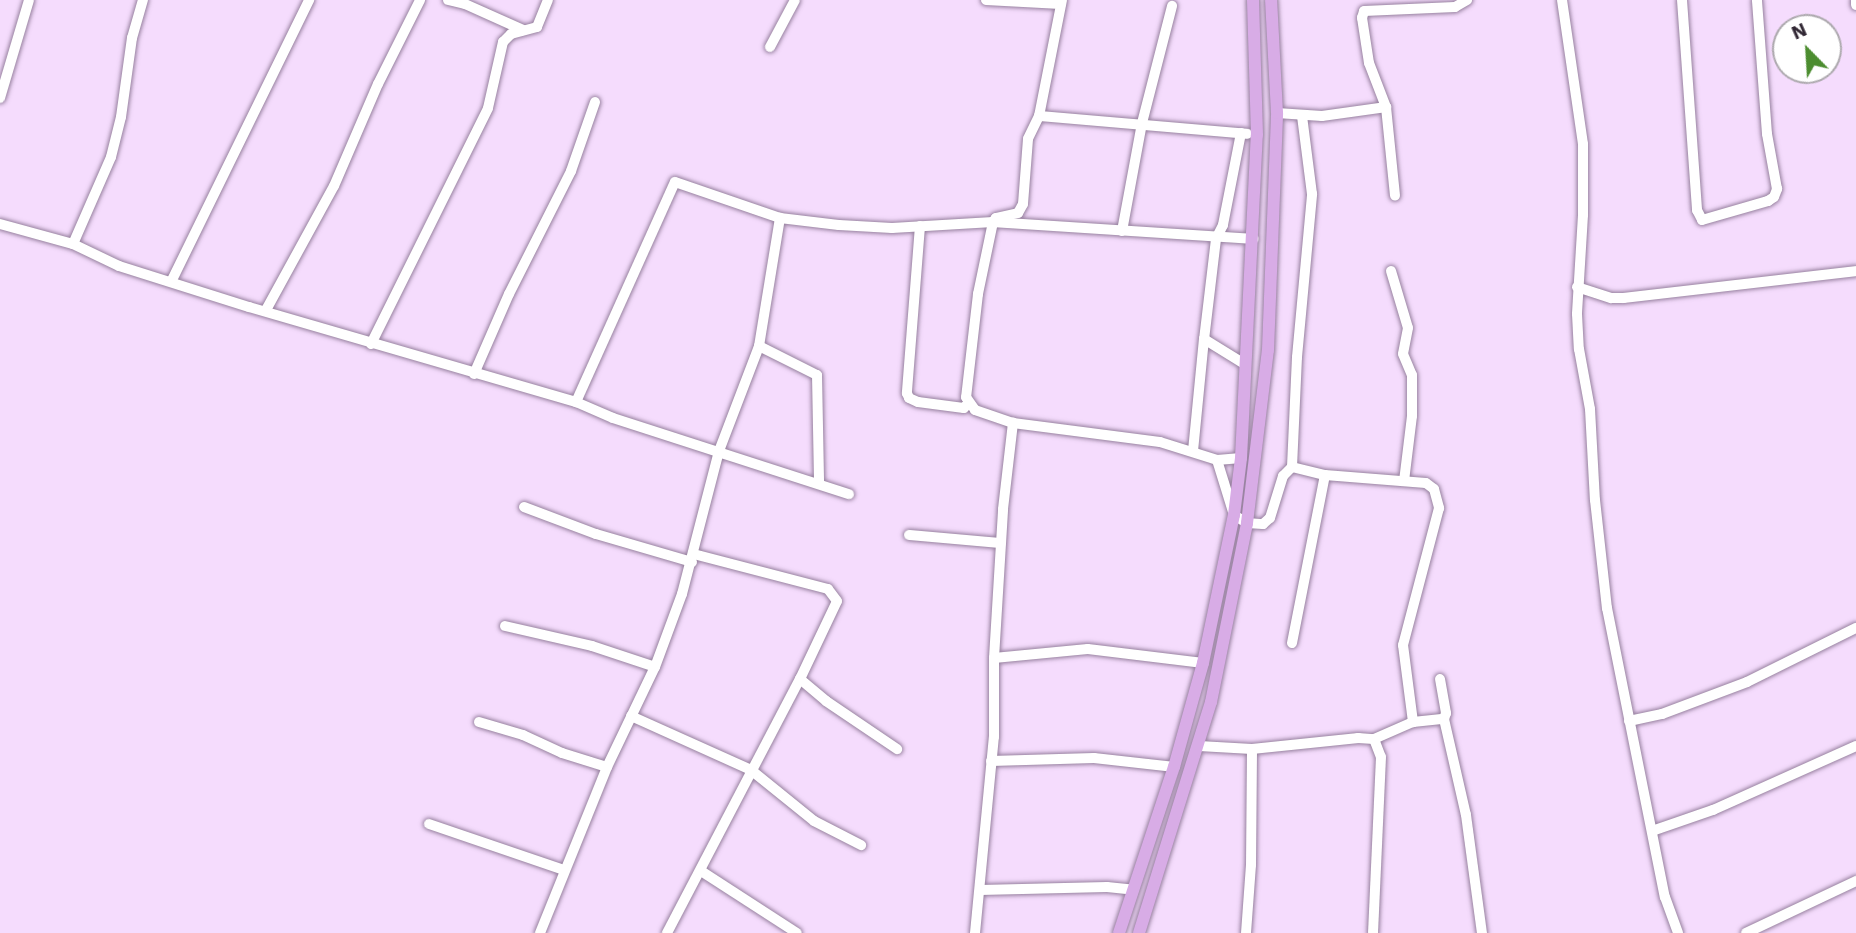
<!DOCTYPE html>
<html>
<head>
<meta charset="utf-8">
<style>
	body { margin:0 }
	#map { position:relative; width:1856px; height:933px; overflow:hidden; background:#f5dcfd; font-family:"Work Sans",sans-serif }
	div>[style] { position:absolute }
	.roads { filter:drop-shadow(0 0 2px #97819f) drop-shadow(0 0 2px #97819f) }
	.minor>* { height:10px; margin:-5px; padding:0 5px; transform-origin:5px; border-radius:5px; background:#fff }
	.major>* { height:12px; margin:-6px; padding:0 6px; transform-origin:6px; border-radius:6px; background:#d8ace6 }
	span { translate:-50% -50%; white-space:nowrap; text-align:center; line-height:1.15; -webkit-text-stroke:7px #fff; paint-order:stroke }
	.north { position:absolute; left:1772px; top:14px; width:70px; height:70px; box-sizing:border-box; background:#fff; border:2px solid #ada9ae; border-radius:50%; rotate:336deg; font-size:19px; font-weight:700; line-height:28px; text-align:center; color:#312734 }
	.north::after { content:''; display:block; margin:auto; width:24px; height:32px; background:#4c8d30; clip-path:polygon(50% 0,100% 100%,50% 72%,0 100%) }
</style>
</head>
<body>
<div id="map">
	<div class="roads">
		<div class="minor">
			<div style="left:448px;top:0;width:17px;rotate:13deg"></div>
			<div style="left:465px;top:4px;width:64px;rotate:24.1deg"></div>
			<div style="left:986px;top:0;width:75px;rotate:3.1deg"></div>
			<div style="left:1062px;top:0;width:118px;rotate:101.2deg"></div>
			<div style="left:1039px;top:116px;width:25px;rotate:116deg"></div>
			<div style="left:1028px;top:139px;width:65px;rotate:94.4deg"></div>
			<div style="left:1023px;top:204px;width:10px;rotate:119deg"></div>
			<div style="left:1018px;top:213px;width:23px;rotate:167deg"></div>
			<div style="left:996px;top:218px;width:5px;rotate:127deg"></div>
			<div style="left:993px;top:222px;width:261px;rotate:3.7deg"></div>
			<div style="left:1562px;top:0;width:146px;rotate:81.7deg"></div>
			<div style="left:1583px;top:144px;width:71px;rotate:90deg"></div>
			<div style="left:1583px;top:215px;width:99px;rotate:93.5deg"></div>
			<div style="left:1577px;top:314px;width:35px;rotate:87deg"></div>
			<div style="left:1579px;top:349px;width:61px;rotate:79.6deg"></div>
			<div style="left:1590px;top:409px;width:91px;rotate:86.9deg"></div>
			<div style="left:1595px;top:500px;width:109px;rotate:83.7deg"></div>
			<div style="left:1607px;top:608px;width:295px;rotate:78.7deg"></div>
			<div style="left:1665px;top:897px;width:38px;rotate:70deg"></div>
			<div style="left:1682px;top:0;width:211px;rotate:85.9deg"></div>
			<div style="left:1697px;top:210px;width:11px;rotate:63deg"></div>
			<div style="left:1702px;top:220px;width:69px;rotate:-16.1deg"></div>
			<div style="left:1768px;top:201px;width:7px;rotate:-34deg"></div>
			<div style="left:1774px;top:197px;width:9px;rotate:-69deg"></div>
			<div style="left:1777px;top:189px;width:56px;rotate:-100.3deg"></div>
			<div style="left:1767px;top:134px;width:134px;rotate:-94.3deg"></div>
			<div style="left:1856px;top:0;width:5px;rotate:90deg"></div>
			<div style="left:770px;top:47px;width:53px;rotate:-62deg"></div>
			<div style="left:0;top:98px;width:102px;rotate:-73.5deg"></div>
			<div style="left:1386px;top:107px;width:47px;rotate:-111.1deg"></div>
			<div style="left:1369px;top:63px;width:46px;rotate:-98.8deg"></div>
			<div style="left:1362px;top:18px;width:7px;rotate:-74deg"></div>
			<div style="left:1364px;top:11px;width:91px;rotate:-2.5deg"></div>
			<div style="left:1455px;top:7px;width:14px;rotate:-30deg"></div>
			<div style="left:1277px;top:113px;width:45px;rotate:3.8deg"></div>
			<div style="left:1322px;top:116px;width:65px;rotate:-8deg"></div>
			<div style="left:1386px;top:107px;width:89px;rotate:84.2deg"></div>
			<div style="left:1039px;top:116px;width:209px;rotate:4.9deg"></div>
			<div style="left:1241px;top:133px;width:94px;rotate:101.1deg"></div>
			<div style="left:1223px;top:225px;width:16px;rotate:117deg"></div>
			<div style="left:1216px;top:239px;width:101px;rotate:96.8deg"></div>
			<div style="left:1204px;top:339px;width:49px;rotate:31.8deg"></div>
			<div style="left:0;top:224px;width:76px;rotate:15.3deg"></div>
			<div style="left:73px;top:244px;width:51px;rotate:25.6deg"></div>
			<div style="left:119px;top:266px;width:136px;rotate:17.5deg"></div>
			<div style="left:249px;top:307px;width:341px;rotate:16.2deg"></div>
			<div style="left:576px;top:402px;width:40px;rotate:23.4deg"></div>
			<div style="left:613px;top:418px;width:248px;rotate:17.9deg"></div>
			<div style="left:920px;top:226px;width:168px;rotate:94.5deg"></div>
			<div style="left:907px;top:393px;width:5px;rotate:68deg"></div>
			<div style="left:909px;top:398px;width:10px;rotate:24deg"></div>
			<div style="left:918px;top:402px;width:46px;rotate:7.4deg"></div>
			<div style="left:964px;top:408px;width:6px;rotate:-51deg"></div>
			<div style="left:1122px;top:231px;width:110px;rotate:-79.5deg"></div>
			<div style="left:1142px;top:123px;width:121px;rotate:-75.6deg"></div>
			<div style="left:73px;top:244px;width:95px;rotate:-66.4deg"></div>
			<div style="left:111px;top:157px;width:41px;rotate:-76deg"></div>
			<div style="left:121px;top:117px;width:80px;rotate:-82.1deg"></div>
			<div style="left:132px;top:38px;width:40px;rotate:-74deg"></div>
			<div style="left:1391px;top:271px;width:59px;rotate:73.4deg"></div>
			<div style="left:1408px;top:328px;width:26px;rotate:101deg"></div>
			<div style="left:1403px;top:354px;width:23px;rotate:67deg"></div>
			<div style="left:1412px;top:375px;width:41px;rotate:90deg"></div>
			<div style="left:1412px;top:416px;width:65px;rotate:97deg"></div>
			<div style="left:172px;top:280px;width:312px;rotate:-63.9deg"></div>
			<div style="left:1577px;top:287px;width:36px;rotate:18deg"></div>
			<div style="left:1611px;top:298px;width:13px"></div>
			<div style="left:1624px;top:298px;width:234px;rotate:-6.6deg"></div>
			<div style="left:266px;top:310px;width:141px;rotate:-61.3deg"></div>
			<div style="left:334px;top:186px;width:111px;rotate:-66.7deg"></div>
			<div style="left:378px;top:84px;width:94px;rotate:-63.4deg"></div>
			<div style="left:371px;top:344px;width:263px;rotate:-63.6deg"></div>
			<div style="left:488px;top:108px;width:68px;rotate:-77.2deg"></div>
			<div style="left:503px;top:42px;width:11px;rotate:-45deg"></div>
			<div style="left:511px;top:34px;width:27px;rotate:-15deg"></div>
			<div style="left:537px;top:27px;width:29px;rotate:-68deg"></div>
			<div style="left:759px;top:346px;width:65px;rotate:26.6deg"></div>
			<div style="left:817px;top:375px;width:109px;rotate:88.9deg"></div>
			<div style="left:474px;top:374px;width:87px;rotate:-66.4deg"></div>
			<div style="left:509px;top:294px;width:138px;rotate:-63.2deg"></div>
			<div style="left:571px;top:171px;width:73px;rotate:-70.8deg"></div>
			<div style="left:576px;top:402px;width:241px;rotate:-65.8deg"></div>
			<div style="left:675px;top:182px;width:111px;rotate:18.9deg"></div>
			<div style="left:780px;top:218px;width:59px;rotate:6.8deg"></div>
			<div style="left:839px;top:225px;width:53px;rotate:3.2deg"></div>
			<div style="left:892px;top:228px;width:101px;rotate:-3.4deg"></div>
			<div style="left:993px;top:222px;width:74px;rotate:101.8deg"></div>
			<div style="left:978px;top:294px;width:104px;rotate:96.6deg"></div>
			<div style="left:966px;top:397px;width:16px;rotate:55deg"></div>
			<div style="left:975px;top:410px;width:40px;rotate:18.9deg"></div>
			<div style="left:1013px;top:423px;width:148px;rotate:7.4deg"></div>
			<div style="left:1160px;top:442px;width:60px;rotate:17.5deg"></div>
			<div style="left:1217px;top:460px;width:24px;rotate:-5deg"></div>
			<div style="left:1193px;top:451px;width:113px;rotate:-84.4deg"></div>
			<div style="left:1217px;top:460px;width:58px;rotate:72.8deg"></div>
			<div style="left:1234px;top:515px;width:15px;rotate:32deg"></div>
			<div style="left:1247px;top:523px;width:16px;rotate:4deg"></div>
			<div style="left:1263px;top:524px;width:9px;rotate:-41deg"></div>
			<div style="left:1270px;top:518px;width:44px;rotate:-72.8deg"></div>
			<div style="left:1283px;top:476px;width:13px;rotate:-45deg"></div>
			<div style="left:1292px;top:467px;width:34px;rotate:14deg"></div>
			<div style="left:1292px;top:467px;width:110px;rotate:-87.4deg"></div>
			<div style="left:1297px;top:357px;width:164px;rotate:-84.7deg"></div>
			<div style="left:1312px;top:194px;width:79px;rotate:-97.3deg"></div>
			<div style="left:524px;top:507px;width:77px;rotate:20.6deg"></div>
			<div style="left:596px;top:534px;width:100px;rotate:16.3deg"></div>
			<div style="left:909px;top:535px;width:92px;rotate:5deg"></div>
			<div style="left:505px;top:626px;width:89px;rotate:12.9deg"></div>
			<div style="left:592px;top:646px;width:66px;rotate:18.4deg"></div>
			<div style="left:1292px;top:643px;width:171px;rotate:-78.9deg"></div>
			<div style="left:1325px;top:475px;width:101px;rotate:4.5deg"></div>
			<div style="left:1426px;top:483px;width:10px;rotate:37deg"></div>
			<div style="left:1434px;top:489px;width:20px;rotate:75deg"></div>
			<div style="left:1439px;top:508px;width:142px;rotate:104.7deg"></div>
			<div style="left:1403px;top:645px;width:78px;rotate:82.6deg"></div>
			<div style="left:994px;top:658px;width:94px;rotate:-5.5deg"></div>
			<div style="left:1088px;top:649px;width:116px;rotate:6.9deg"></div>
			<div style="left:800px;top:679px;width:34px;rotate:40deg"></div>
			<div style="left:826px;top:701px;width:86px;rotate:34.1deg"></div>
			<div style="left:1440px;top:679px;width:35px;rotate:80deg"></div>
			<div style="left:1446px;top:713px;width:6px;rotate:108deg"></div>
			<div style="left:1444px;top:719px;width:98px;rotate:77.1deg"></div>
			<div style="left:1466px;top:815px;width:119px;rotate:82.3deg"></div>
			<div style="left:631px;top:716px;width:132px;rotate:24.2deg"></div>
			<div style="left:751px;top:770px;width:81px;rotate:39deg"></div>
			<div style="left:814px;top:821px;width:53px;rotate:27.1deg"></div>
			<div style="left:1629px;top:721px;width:34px;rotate:-12deg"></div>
			<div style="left:1662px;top:714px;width:91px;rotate:-20.6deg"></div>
			<div style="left:1747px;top:682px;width:122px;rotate:-26.4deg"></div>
			<div style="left:479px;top:722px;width:46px;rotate:16.5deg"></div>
			<div style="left:523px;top:735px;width:43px;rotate:24.8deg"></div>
			<div style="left:562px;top:753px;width:47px;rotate:17.3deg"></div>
			<div style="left:1374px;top:739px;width:43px;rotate:-23.6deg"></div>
			<div style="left:1413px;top:722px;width:31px;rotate:-6deg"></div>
			<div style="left:1199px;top:746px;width:53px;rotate:3.2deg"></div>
			<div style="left:991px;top:761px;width:103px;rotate:-1.7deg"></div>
			<div style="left:1094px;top:758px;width:81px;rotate:6.4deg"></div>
			<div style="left:429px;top:824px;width:143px;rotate:18.8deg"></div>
			<div style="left:1652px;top:831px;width:65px;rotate:-19deg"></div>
			<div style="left:1713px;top:810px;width:157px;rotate:-24.1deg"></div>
			<div style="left:701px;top:871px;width:114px;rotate:32.9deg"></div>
			<div style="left:980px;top:890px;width:127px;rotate:-1.4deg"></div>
			<div style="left:1107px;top:887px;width:27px;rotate:6deg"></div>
			<div style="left:540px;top:933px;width:179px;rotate:-68deg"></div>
			<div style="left:607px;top:767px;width:111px;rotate:-64.4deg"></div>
			<div style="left:655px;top:667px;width:78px;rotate:-69.7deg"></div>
			<div style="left:682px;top:594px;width:148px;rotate:-75.5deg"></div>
			<div style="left:719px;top:451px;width:112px;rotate:-69.1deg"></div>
			<div style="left:759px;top:346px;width:130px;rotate:-80.7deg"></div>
			<div style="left:667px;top:933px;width:287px;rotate:-62.4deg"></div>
			<div style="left:800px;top:679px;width:86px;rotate:-64.6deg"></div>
			<div style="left:837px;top:601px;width:15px;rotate:-127deg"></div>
			<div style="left:828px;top:589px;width:138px;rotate:-165.4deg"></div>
			<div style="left:975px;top:933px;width:197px;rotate:-84.5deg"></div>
			<div style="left:994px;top:737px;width:79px;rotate:-90deg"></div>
			<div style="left:994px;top:658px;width:149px;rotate:-86.5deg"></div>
			<div style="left:1003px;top:509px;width:87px;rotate:-83.4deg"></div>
			<div style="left:1246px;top:933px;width:68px;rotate:-85.8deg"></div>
			<div style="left:1251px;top:865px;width:116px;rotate:-89.5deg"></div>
			<div style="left:1252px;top:749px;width:107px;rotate:-5.9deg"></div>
			<div style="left:1358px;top:738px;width:16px;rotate:4deg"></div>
			<div style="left:1374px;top:739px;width:19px;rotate:69deg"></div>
			<div style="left:1381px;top:757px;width:176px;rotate:92.6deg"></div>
			<div style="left:1746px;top:933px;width:122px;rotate:-25.3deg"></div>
		</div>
		<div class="major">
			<div style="left:1119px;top:933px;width:175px;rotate:-71.7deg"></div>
			<div style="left:1174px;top:767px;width:108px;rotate:-74.4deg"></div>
			<div style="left:1203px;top:663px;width:151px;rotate:-78.2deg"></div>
			<div style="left:1234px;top:515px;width:57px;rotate:-83deg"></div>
			<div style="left:1241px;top:458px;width:323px;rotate:-87.2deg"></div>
			<div style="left:1257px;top:135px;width:135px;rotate:-91.7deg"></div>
			<div style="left:1139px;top:933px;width:242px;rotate:-72.7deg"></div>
			<div style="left:1211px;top:702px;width:183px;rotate:-78.6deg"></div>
			<div style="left:1247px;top:523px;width:174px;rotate:-83.1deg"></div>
			<div style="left:1268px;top:350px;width:237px;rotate:-87.8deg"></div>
			<div style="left:1277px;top:113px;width:113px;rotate:-93deg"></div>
		</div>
	</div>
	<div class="north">N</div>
</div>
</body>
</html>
